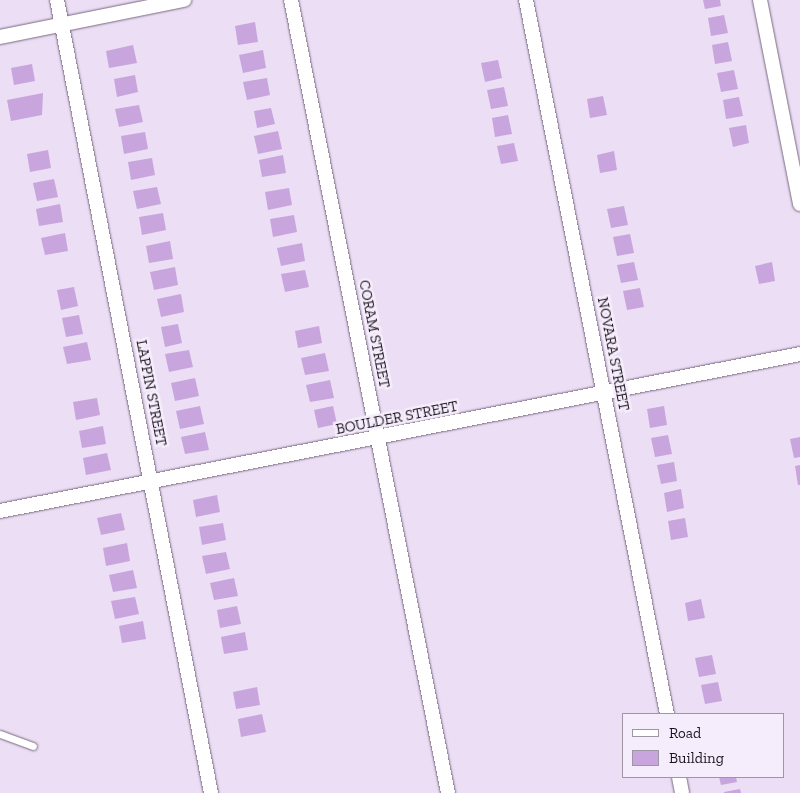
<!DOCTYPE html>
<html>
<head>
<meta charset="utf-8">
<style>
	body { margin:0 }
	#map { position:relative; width:800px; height:793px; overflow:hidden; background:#ecdef5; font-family:"Zilla Slab",serif }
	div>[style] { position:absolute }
	.building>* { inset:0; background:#c8a5dc }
	.roads { filter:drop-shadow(0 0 1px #776a7f) drop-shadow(0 0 1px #776a7f) }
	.service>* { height:7px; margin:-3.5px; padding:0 3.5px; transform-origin:3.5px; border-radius:3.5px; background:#fff }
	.minor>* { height:14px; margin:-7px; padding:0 7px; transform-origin:7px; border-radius:7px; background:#fff }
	span { translate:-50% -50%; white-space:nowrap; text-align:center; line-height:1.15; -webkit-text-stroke:5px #f6edfc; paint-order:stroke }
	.street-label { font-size:15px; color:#1b161e }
	.legend { position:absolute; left:622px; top:713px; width:162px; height:65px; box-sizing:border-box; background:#f6edfc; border:1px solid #9e97a3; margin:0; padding:6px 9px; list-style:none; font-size:15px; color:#1b161e }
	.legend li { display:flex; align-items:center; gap:10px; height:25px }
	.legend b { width:25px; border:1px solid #9e97a3 }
</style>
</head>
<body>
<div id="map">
	<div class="building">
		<div style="clip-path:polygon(703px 0,720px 0,721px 6px,705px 9px)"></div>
		<div style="clip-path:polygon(724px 15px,728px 33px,711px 36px,708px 18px)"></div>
		<div style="clip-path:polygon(255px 22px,258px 42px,238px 45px,235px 26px)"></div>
		<div style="clip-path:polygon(728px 42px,732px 61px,715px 64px,712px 45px)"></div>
		<div style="clip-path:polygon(133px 45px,137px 63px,109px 68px,106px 51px)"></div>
		<div style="clip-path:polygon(263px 50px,266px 68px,243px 73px,239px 55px)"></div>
		<div style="clip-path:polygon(498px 60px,502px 78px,485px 82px,481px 63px)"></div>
		<div style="clip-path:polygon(32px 64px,35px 81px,14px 85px,11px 68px)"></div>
		<div style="clip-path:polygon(734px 70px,738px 89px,721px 92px,717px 73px)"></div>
		<div style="clip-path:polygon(135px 75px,138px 92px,117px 97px,114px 79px)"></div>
		<div style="clip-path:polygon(267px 78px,270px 95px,247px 100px,243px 82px)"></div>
		<div style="clip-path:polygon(504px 87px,508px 106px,491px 109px,487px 90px)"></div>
		<div style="clip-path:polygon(43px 93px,42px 115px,11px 121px,7px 100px)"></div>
		<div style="clip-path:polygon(603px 96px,607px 115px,590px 118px,587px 99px)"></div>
		<div style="clip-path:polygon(739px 97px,743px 116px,726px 119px,723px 100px)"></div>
		<div style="clip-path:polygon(139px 105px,143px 122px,119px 127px,115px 109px)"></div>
		<div style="clip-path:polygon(271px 108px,275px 124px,257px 128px,254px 111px)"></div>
		<div style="clip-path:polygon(508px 115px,512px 134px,495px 137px,492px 118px)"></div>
		<div style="clip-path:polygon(746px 125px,749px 143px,733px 147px,729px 128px)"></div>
		<div style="clip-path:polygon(278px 131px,282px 149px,258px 154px,254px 136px)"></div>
		<div style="clip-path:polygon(145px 132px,148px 149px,124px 154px,121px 136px)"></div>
		<div style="clip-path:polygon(514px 143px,518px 161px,501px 164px,497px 146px)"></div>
		<div style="clip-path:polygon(48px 150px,51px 168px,30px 172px,27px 154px)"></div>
		<div style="clip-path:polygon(614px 151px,617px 170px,600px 173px,597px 155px)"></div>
		<div style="clip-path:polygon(283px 155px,286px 173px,262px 177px,259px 160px)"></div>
		<div style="clip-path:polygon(152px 158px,155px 175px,131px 180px,128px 162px)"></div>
		<div style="clip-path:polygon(54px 179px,58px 197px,37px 201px,33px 183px)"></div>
		<div style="clip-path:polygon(157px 187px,161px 204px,137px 209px,133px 191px)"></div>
		<div style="clip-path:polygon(289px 188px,292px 205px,268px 210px,265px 192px)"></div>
		<div style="clip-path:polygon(60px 204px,63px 222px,39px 226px,36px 209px)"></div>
		<div style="clip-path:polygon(624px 206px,628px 225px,611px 228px,607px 209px)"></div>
		<div style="clip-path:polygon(163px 213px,166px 230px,142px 235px,139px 217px)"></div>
		<div style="clip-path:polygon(294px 215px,297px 232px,273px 237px,270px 219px)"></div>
		<div style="clip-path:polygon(65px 233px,68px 251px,45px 255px,41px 238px)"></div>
		<div style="clip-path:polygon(630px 234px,634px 253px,617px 256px,613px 237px)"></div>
		<div style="clip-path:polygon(170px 241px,173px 259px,149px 263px,146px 246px)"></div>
		<div style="clip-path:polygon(302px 243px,305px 261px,281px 266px,277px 248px)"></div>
		<div style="clip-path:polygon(634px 262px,638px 280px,621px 283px,617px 265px)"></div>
		<div style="clip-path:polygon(772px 262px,775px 281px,759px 284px,755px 266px)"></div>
		<div style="clip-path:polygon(175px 267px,178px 285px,154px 290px,150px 272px)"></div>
		<div style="clip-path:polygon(305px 270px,309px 287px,285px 292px,281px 274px)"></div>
		<div style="clip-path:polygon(74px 287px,78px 306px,61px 310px,57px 290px)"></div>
		<div style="clip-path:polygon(640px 288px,644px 307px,627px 310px,623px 291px)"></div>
		<div style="clip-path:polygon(181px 294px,184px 312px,161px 317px,157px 299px)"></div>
		<div style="clip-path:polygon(79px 315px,83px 334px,66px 337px,62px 318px)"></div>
		<div style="clip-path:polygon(178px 324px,182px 343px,165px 347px,161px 327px)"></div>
		<div style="clip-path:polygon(319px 326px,322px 343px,298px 348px,295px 331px)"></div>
		<div style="clip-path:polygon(87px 342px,91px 360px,67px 364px,63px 347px)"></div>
		<div style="clip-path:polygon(189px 350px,193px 367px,169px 372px,165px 354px)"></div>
		<div style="clip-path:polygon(325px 353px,329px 371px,305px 375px,301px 358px)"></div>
		<div style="clip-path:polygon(195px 378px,199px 396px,175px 401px,171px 383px)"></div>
		<div style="clip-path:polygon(330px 380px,334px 398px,310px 402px,306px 385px)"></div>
		<div style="clip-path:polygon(97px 398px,100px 415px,76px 420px,73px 402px)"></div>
		<div style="clip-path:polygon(200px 406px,204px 424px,180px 429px,176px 411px)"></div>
		<div style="clip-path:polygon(333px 406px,337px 424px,318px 428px,314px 410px)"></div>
		<div style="clip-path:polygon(664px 406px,667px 425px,650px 428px,647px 409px)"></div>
		<div style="clip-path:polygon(103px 426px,106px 444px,82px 448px,79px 431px)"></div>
		<div style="clip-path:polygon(205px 432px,209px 450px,185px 454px,181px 437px)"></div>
		<div style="clip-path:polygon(668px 435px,672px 454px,655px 457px,651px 438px)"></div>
		<div style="clip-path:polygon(800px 437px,800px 457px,794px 458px,790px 439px)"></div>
		<div style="clip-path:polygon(107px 453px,111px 470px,86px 475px,83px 458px)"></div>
		<div style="clip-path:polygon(674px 462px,677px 481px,661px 484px,657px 465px)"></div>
		<div style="clip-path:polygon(800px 465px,800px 485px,798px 485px,795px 466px)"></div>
		<div style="clip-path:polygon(681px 489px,684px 508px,667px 512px,664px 493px)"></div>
		<div style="clip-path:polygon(217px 495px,220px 512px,196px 517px,193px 500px)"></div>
		<div style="clip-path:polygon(121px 513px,125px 530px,101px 535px,97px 518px)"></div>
		<div style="clip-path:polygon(685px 518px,688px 537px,671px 540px,668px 521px)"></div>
		<div style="clip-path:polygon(223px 523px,226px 540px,202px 545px,199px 527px)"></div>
		<div style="clip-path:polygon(127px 543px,130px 561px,106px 566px,103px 548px)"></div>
		<div style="clip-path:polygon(226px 552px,230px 569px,206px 574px,202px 556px)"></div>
		<div style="clip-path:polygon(133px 570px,137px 588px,113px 592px,109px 575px)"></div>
		<div style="clip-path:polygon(234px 578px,238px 596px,214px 600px,210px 583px)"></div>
		<div style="clip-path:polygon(135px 597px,139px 614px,115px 619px,111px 601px)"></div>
		<div style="clip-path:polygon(701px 599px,705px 618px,688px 621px,685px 603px)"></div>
		<div style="clip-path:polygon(237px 606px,241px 624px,220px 628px,217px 610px)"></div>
		<div style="clip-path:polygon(143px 621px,146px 639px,122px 643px,119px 626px)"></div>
		<div style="clip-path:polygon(245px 632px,248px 650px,224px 654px,221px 637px)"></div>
		<div style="clip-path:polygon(712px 655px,716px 674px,699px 677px,695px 658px)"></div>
		<div style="clip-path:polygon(718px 682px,722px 701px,705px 704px,701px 685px)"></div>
		<div style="clip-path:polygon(257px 687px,260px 705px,236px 709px,233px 692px)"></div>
		<div style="clip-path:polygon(262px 714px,266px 732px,241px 737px,238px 719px)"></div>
		<div style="clip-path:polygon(719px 777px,736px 777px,737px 782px,721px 785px)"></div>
		<div style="clip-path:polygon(740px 789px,741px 793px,724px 793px,724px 792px)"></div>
	</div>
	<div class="roads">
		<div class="service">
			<div style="left:0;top:734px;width:35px;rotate:20deg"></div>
		</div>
		<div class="minor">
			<div style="left:57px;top:0;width:808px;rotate:79.01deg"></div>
			<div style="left:291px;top:0;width:808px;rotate:78.8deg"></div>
			<div style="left:526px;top:0;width:728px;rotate:78.83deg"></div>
			<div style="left:760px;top:0;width:208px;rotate:78.9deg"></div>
			<div style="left:0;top:37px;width:188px;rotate:-11.4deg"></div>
			<div style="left:0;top:511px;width:815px;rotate:-11.1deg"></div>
			<div style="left:679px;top:777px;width:16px;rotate:79deg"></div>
		</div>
	</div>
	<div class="street-label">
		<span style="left:374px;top:334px;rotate:79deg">CORAM STREET</span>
		<span style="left:613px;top:354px;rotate:79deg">NOVARA STREET</span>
		<span style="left:151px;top:393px;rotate:79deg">LAPPIN STREET</span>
		<span style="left:397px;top:418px;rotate:-11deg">BOULDER STREET</span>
	</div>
	<ul class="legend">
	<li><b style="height:6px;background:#fff"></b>Road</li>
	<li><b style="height:14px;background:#c8a5dc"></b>Building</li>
	</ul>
</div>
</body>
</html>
